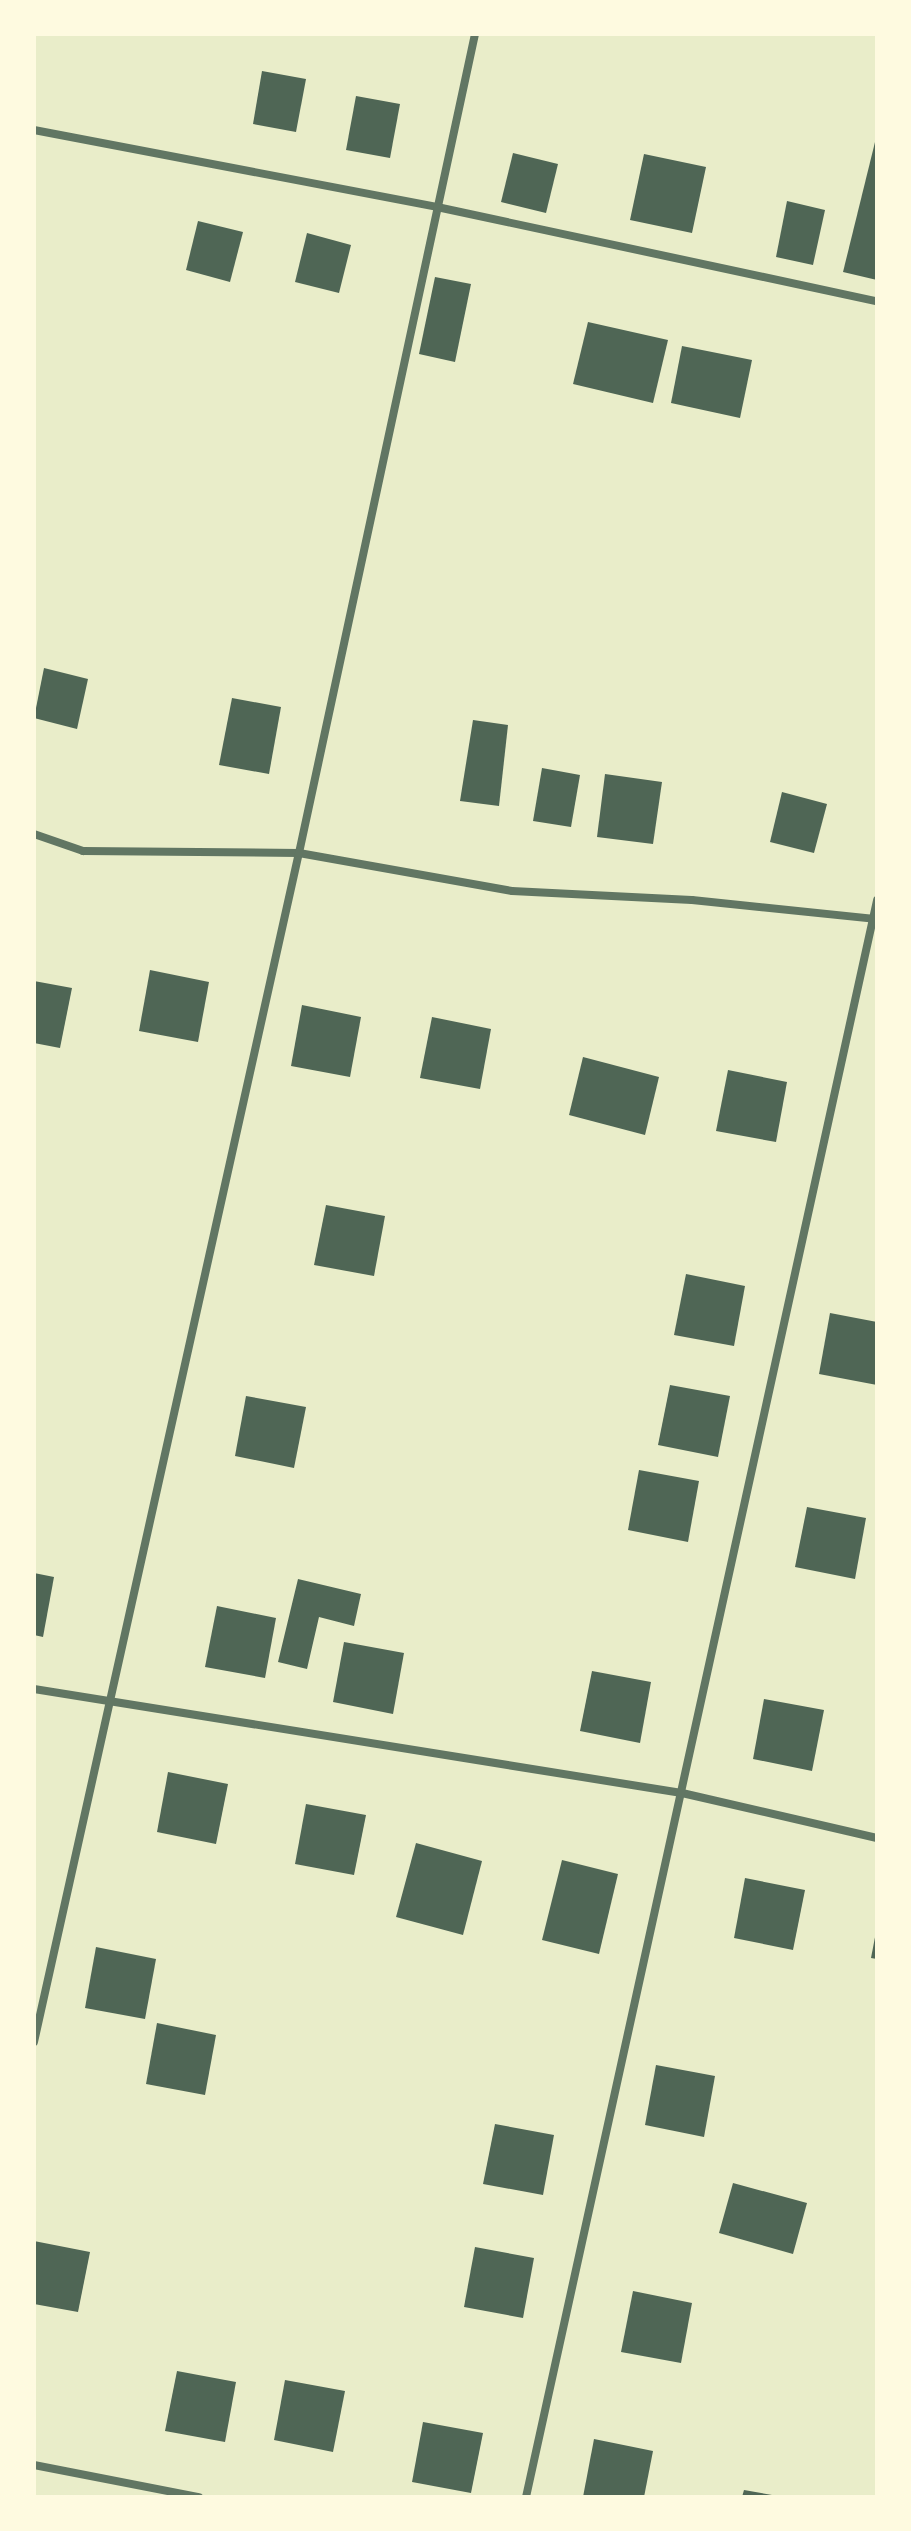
<!DOCTYPE html>
<html>
<head>
<meta charset="utf-8">
<style>
	body { margin:0 }
	#map { position:relative; width:911px; height:2531px; overflow:hidden; background:#e9edc9; font-family:"DM Sans",sans-serif }
	div>[style] { position:absolute }
	.building>* { inset:0; background:#4f6655 }
	.minor>* { height:8px; margin:-4px; padding:0 4px; transform-origin:4px; border-radius:4px; background:#617663 }
	span { translate:-50% -50%; white-space:nowrap; text-align:center; line-height:1.15; -webkit-text-stroke:6px #fefae0; paint-order:stroke }
	.frame { position:absolute; inset:0; border:36px solid #fefae0; pointer-events:none }
</style>
</head>
<body>
<div id="map">
	<div class="building">
		<div style="clip-path:polygon(262px 71px,306px 79px,296px 132px,253px 124px)"></div>
		<div style="clip-path:polygon(356px 96px,400px 104px,390px 158px,346px 150px)"></div>
		<div style="clip-path:polygon(876px 138px,877px 139px,877px 280px,843px 272px)"></div>
		<div style="clip-path:polygon(513px 153px,558px 164px,546px 213px,501px 202px)"></div>
		<div style="clip-path:polygon(644px 154px,706px 167px,692px 233px,630px 220px)"></div>
		<div style="clip-path:polygon(787px 201px,825px 210px,813px 265px,776px 257px)"></div>
		<div style="clip-path:polygon(198px 221px,243px 232px,230px 282px,186px 270px)"></div>
		<div style="clip-path:polygon(307px 233px,351px 245px,339px 293px,295px 282px)"></div>
		<div style="clip-path:polygon(435px 277px,471px 284px,455px 362px,419px 354px)"></div>
		<div style="clip-path:polygon(588px 322px,668px 340px,653px 403px,573px 384px)"></div>
		<div style="clip-path:polygon(682px 346px,752px 360px,740px 418px,671px 403px)"></div>
		<div style="clip-path:polygon(44px 668px,88px 679px,77px 729px,34px 718px)"></div>
		<div style="clip-path:polygon(232px 698px,281px 707px,269px 774px,219px 765px)"></div>
		<div style="clip-path:polygon(473px 720px,508px 725px,499px 806px,460px 801px)"></div>
		<div style="clip-path:polygon(542px 768px,580px 775px,571px 827px,533px 821px)"></div>
		<div style="clip-path:polygon(605px 774px,662px 782px,653px 844px,597px 837px)"></div>
		<div style="clip-path:polygon(782px 792px,827px 804px,814px 853px,770px 842px)"></div>
		<div style="clip-path:polygon(150px 970px,209px 982px,198px 1042px,139px 1031px)"></div>
		<div style="clip-path:polygon(34px 981px,72px 988px,60px 1048px,34px 1043px)"></div>
		<div style="clip-path:polygon(302px 1005px,361px 1017px,350px 1077px,291px 1066px)"></div>
		<div style="clip-path:polygon(432px 1017px,491px 1029px,480px 1089px,420px 1078px)"></div>
		<div style="clip-path:polygon(583px 1057px,659px 1077px,645px 1135px,569px 1115px)"></div>
		<div style="clip-path:polygon(728px 1070px,787px 1082px,776px 1142px,716px 1131px)"></div>
		<div style="clip-path:polygon(326px 1205px,385px 1216px,374px 1276px,314px 1265px)"></div>
		<div style="clip-path:polygon(686px 1274px,745px 1286px,734px 1346px,674px 1335px)"></div>
		<div style="clip-path:polygon(830px 1313px,877px 1322px,877px 1385px,819px 1374px)"></div>
		<div style="clip-path:polygon(670px 1385px,730px 1396px,718px 1457px,658px 1445px)"></div>
		<div style="clip-path:polygon(246px 1396px,306px 1407px,294px 1468px,235px 1456px)"></div>
		<div style="clip-path:polygon(639px 1470px,699px 1481px,688px 1542px,628px 1530px)"></div>
		<div style="clip-path:polygon(807px 1507px,866px 1518px,855px 1579px,795px 1567px)"></div>
		<div style="clip-path:polygon(34px 1573px,54px 1577px,43px 1637px,34px 1635px)"></div>
		<div style="clip-path:polygon(298px 1579px,361px 1594px,354px 1626px,319px 1617px,307px 1669px,278px 1662px)"></div>
		<div style="clip-path:polygon(217px 1606px,276px 1618px,265px 1678px,205px 1667px)"></div>
		<div style="clip-path:polygon(344px 1642px,404px 1653px,393px 1714px,333px 1702px)"></div>
		<div style="clip-path:polygon(592px 1671px,651px 1682px,640px 1743px,580px 1731px)"></div>
		<div style="clip-path:polygon(764px 1699px,824px 1710px,812px 1771px,753px 1759px)"></div>
		<div style="clip-path:polygon(168px 1772px,228px 1784px,216px 1844px,157px 1832px)"></div>
		<div style="clip-path:polygon(306px 1804px,366px 1815px,354px 1875px,295px 1864px)"></div>
		<div style="clip-path:polygon(416px 1843px,482px 1861px,463px 1935px,396px 1917px)"></div>
		<div style="clip-path:polygon(562px 1860px,618px 1874px,599px 1954px,542px 1940px)"></div>
		<div style="clip-path:polygon(745px 1878px,805px 1890px,793px 1950px,734px 1938px)"></div>
		<div style="clip-path:polygon(876px 1932px,877px 1932px,877px 1959px,871px 1958px)"></div>
		<div style="clip-path:polygon(96px 1947px,156px 1959px,145px 2019px,85px 2008px)"></div>
		<div style="clip-path:polygon(157px 2023px,216px 2035px,205px 2095px,146px 2084px)"></div>
		<div style="clip-path:polygon(656px 2065px,715px 2076px,704px 2137px,645px 2125px)"></div>
		<div style="clip-path:polygon(495px 2124px,554px 2135px,543px 2195px,483px 2184px)"></div>
		<div style="clip-path:polygon(733px 2183px,807px 2203px,793px 2254px,719px 2233px)"></div>
		<div style="clip-path:polygon(34px 2241px,90px 2252px,78px 2312px,34px 2304px)"></div>
		<div style="clip-path:polygon(475px 2247px,534px 2258px,523px 2318px,464px 2307px)"></div>
		<div style="clip-path:polygon(633px 2291px,692px 2303px,681px 2363px,621px 2352px)"></div>
		<div style="clip-path:polygon(177px 2371px,236px 2382px,225px 2442px,165px 2431px)"></div>
		<div style="clip-path:polygon(285px 2380px,345px 2391px,333px 2452px,274px 2440px)"></div>
		<div style="clip-path:polygon(423px 2422px,483px 2433px,471px 2493px,412px 2482px)"></div>
		<div style="clip-path:polygon(594px 2439px,653px 2451px,644px 2497px,583px 2497px)"></div>
		<div style="clip-path:polygon(744px 2490px,772px 2495px,772px 2497px,742px 2497px)"></div>
	</div>
	<div class="minor">
		<div style="left:34px;top:130px;width:410px;rotate:10.8deg"></div>
		<div style="left:437px;top:207px;width:450px;rotate:12.1deg"></div>
		<div style="left:34px;top:834px;width:52px;rotate:19.1deg"></div>
		<div style="left:83px;top:851px;width:216px;rotate:0.5deg"></div>
		<div style="left:299px;top:853px;width:216px;rotate:10.1deg"></div>
		<div style="left:512px;top:891px;width:180px;rotate:2.9deg"></div>
		<div style="left:692px;top:900px;width:186px;rotate:5.9deg"></div>
		<div style="left:34px;top:1689px;width:656px;rotate:9.12deg"></div>
		<div style="left:682px;top:1793px;width:200px;rotate:13deg"></div>
		<div style="left:34px;top:2042px;width:1218px;rotate:-77.44deg"></div>
		<div style="left:299px;top:853px;width:838px;rotate:-77.87deg"></div>
		<div style="left:34px;top:2465px;width:168px;rotate:11deg"></div>
		<div style="left:526px;top:2497px;width:1635px;rotate:-77.6deg"></div>
	</div>
	<div class="frame"></div>
</div>
</body>
</html>
